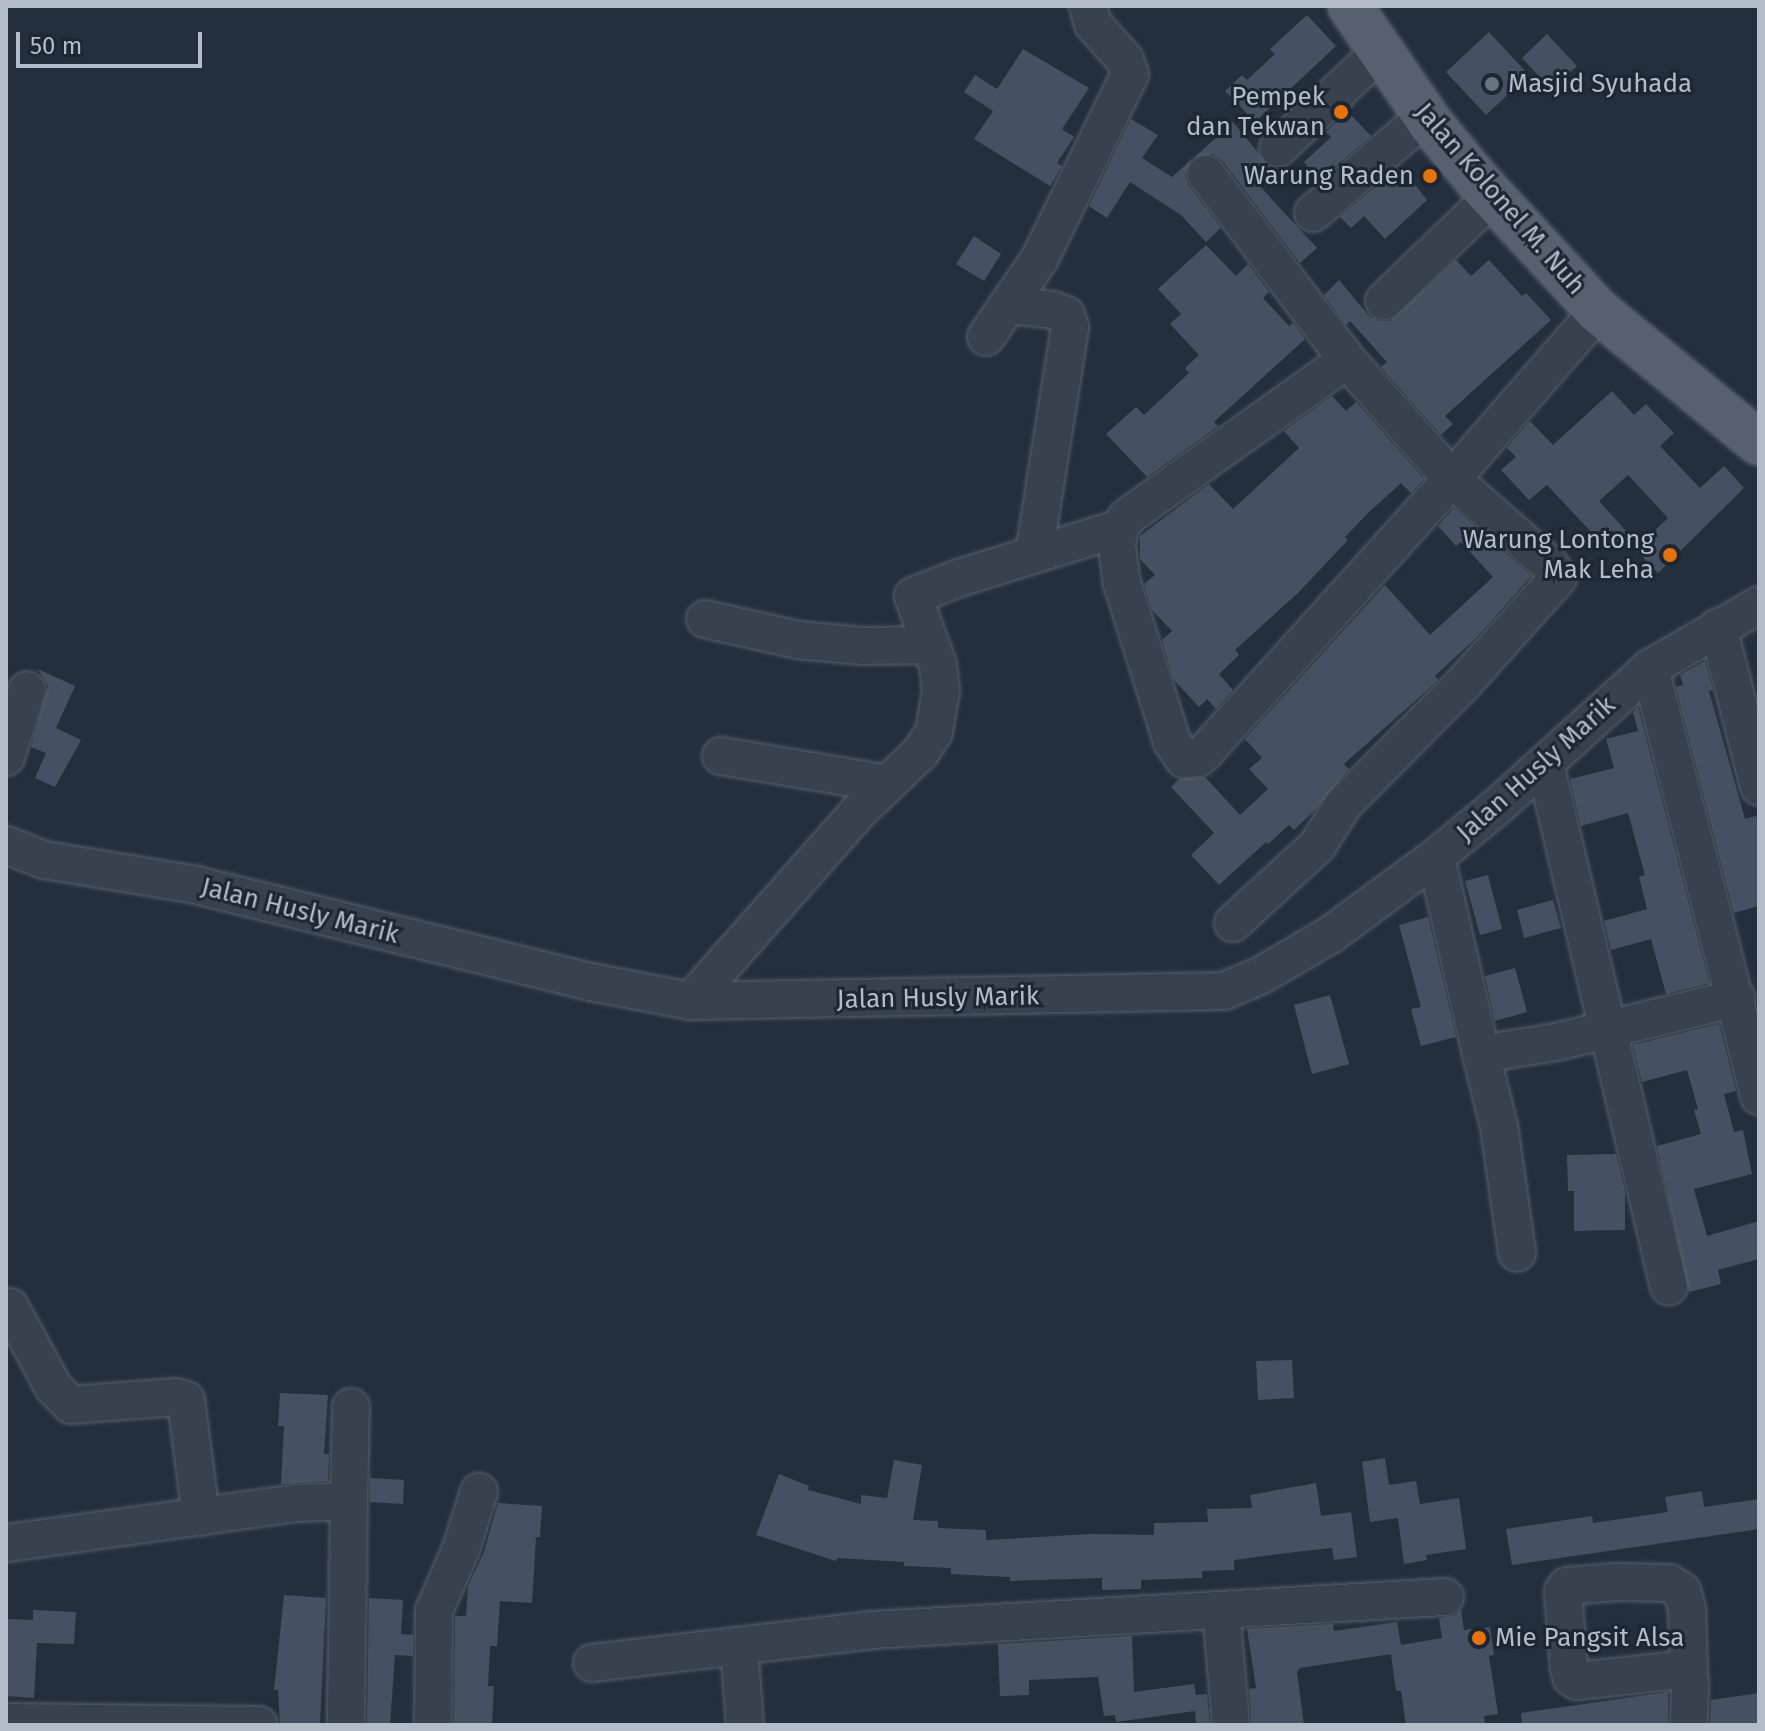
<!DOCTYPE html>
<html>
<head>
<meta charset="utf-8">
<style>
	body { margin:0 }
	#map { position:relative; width:1765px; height:1731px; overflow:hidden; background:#242f3e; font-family:"Fira Sans",sans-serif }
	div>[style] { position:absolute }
	.building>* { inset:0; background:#455162 }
	.roads { filter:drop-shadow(0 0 2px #565f6c) drop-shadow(0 0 2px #565f6c) }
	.minor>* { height:36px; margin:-18px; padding:0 18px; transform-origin:18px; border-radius:18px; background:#38414e }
	.major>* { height:44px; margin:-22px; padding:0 22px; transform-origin:22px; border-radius:22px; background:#56606e }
	.dots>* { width:22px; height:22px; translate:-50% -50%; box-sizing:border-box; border:4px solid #1d2633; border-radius:50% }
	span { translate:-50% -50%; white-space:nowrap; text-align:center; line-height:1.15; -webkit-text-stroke:6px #1d2633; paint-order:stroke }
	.poi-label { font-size:26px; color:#b4bcc9 }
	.left { translate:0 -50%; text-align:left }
	.right { translate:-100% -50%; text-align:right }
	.street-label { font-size:26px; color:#b4bcc9 }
	.frame { position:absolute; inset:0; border:8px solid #b4bcc9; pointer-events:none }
	.scale { position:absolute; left:16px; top:32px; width:186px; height:36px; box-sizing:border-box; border:4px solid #b4bcc9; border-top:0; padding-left:10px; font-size:24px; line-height:28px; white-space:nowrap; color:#b4bcc9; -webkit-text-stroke:6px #1d2633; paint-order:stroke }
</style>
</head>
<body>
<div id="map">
	<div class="building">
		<div style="clip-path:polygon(1307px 15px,1336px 46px,1255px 122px,1225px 91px,1242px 75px,1247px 80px,1275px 54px,1270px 49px)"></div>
		<div style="clip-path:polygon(1489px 32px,1529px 75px,1486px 115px,1446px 72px)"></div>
		<div style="clip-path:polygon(1547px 34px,1577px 66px,1551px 89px,1522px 58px)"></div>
		<div style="clip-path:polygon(1023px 49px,1089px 88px,1062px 129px,1074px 137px,1057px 163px,1062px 166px,1050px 186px,974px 139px,993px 111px,964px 92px,975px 75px,997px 89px)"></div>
		<div style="clip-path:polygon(1355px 104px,1349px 113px,1371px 136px,1319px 180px,1304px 162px,1331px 137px,1326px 132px)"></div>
		<div style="clip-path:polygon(1131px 119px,1158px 135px,1142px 158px,1172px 177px,1191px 160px,1185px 176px,1189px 186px,1221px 228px,1206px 242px,1181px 215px,1130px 182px,1107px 218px,1089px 206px)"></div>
		<div style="clip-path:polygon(1233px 122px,1270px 167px,1255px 181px,1317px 248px,1300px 263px,1223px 161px,1213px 154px,1195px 157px)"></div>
		<div style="clip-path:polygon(1400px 166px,1427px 200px,1385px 239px,1364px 216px,1351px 228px,1340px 217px)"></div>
		<div style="clip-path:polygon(974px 236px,1001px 254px,984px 281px,956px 264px)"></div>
		<div style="clip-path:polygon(1206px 245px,1236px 276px,1248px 264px,1269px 292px,1263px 298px,1289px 326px,1293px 323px,1305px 339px,1214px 422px,1218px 426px,1147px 477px,1106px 434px,1136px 407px,1144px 415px,1189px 373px,1185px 368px,1199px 355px,1170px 324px,1181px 314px,1158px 289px)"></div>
		<div style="clip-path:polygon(1456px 260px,1471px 276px,1489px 260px,1522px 296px,1526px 293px,1551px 320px,1445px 416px,1453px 424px,1441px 435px,1381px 367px,1387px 362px,1350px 321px,1346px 325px,1324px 295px,1339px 280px,1369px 316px,1379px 321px,1390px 321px)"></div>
		<div style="clip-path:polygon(1612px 391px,1634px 415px,1646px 404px,1674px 433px,1660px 446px,1700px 488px,1724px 466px,1744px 488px,1658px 573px,1635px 549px,1668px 518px,1628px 475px,1599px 501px,1627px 532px,1608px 550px,1547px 485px,1529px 500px,1501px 470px,1516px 457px,1507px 448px,1530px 421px,1553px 445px)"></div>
		<div style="clip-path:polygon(1332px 396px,1346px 411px,1356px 402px,1424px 479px,1411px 493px,1401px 483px,1368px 513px,1345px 537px,1348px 540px,1298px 593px,1235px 650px,1239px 655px,1219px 674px,1233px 690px,1216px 709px,1207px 699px,1199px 707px,1174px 680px,1162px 640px,1172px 631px,1152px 610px,1144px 584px,1155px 575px,1140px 559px,1140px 536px,1209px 484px,1233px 509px,1299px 448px,1284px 431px)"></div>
		<div style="clip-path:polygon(1454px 508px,1531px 576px,1476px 638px,1435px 676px,1438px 680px,1424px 693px,1344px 764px,1349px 769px,1315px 810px,1294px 830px,1289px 825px,1268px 844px,1266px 842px,1219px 885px,1191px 855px,1214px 833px,1171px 787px,1179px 779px,1205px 777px,1240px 815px,1268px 789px,1249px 769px,1262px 758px,1245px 739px,1385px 585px,1430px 635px,1493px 577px,1461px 542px,1456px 546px,1438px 526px)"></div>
		<div style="clip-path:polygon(1705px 661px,1713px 690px,1709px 691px,1745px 819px,1756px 816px,1759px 829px,1759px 906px,1734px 913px,1676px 687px,1683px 685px,1680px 675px)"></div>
		<div style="clip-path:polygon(38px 669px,75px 686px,56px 728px,81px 740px,55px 787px,35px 778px,46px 753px,31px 747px,48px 686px)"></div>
		<div style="clip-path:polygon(1638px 707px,1709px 983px,1666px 994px,1651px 939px,1611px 950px,1604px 921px,1647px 909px,1639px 877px,1645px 875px,1628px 813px,1581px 826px,1570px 779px,1614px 768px,1606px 739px,1638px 731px,1633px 712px)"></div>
		<div style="clip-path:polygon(1488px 875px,1502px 929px,1480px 935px,1465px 881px)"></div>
		<div style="clip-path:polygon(1553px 900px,1561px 928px,1524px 938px,1517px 910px)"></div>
		<div style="clip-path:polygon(1428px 917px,1456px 1037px,1421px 1046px,1411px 1009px,1421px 1007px,1399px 925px)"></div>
		<div style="clip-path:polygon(1515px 968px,1527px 1012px,1495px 1021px,1485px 976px)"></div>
		<div style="clip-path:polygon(1330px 995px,1349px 1064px,1312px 1074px,1294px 1005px)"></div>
		<div style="clip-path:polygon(1719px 1024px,1736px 1091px,1724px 1094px,1734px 1132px,1743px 1130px,1752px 1174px,1694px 1189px,1707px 1236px,1759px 1221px,1759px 1259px,1718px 1270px,1721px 1284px,1689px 1292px,1657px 1146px,1701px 1134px,1694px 1110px,1698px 1109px,1687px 1070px,1642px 1082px,1633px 1045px)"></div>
		<div style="clip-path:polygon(1616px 1154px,1625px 1192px,1625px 1230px,1574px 1231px,1574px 1191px,1568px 1191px,1567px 1155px)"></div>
		<div style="clip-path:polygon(1292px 1360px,1294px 1398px,1258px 1400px,1256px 1361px)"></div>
		<div style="clip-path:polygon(280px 1393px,328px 1395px,324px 1454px,329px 1454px,328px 1481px,281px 1484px,284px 1426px,278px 1426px)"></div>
		<div style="clip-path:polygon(1385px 1458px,1389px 1485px,1416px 1481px,1420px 1504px,1459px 1498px,1466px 1549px,1426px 1555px,1427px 1560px,1404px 1564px,1398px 1518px,1370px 1522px,1362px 1462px)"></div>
		<div style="clip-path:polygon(894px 1460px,922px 1465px,913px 1520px,938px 1521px,938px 1528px,986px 1530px,986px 1540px,1091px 1534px,1154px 1535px,1154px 1523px,1208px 1522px,1207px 1509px,1252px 1508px,1250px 1495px,1316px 1483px,1321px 1516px,1351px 1512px,1357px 1557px,1334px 1560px,1332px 1548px,1295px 1552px,1234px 1560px,1234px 1570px,1202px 1571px,1202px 1578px,1141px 1580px,1141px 1589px,1102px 1590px,1102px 1578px,1010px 1581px,1010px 1577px,951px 1574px,951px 1568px,904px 1566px,904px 1562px,837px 1558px,836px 1561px,756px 1535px,779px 1474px,809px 1486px,808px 1490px,861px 1504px,861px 1495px,887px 1498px)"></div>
		<div style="clip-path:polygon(370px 1478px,404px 1480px,403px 1504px,370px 1502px)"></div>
		<div style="clip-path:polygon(1702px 1491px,1704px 1507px,1759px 1499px,1759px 1529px,1512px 1565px,1506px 1529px,1592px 1516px,1593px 1523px,1668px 1512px,1665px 1497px)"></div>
		<div style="clip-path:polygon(498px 1503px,542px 1506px,540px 1537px,536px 1537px,532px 1603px,500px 1601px,497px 1646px,490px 1646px,488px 1686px,494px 1686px,492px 1725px,454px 1725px,455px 1616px,466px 1616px,468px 1586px,484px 1552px)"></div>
		<div style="clip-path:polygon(284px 1595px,326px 1598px,320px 1725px,280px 1725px,278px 1690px,274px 1690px)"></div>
		<div style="clip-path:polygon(369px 1598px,403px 1600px,401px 1634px,413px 1635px,413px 1656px,395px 1655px,390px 1725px,367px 1725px)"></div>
		<div style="clip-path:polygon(1461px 1609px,1464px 1630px,1490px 1627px,1494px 1655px,1489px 1656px,1498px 1714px,1484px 1716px,1485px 1725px,1406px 1725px,1401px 1691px,1396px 1691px,1391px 1654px,1300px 1668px,1297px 1672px,1304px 1725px,1252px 1725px,1249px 1689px,1256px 1688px,1247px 1629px,1333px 1624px,1334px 1631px,1397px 1622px,1401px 1645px,1442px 1638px,1439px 1618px,1456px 1615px)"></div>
		<div style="clip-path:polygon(33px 1610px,76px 1612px,74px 1644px,37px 1643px,34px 1698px,6px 1696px,6px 1619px,33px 1620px)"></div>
		<div style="clip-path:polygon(1132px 1636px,1134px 1692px,1194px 1684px,1196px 1695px,1207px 1694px,1210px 1725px,1196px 1725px,1195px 1711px,1116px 1722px,1115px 1715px,1104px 1716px,1098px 1677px,1029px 1680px,1029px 1695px,1000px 1696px,998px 1644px)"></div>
		<div style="clip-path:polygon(1668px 1692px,1668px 1725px,1522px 1725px,1521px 1713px)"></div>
		<div style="clip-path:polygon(1759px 1693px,1759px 1725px,1710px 1725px,1711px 1700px)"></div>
	</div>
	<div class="roads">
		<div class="minor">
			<div style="left:1278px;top:148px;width:140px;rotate:-43.3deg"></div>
			<div style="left:1206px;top:174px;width:233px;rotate:52.8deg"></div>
			<div style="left:1347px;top:360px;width:159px;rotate:48.6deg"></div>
			<div style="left:1452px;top:479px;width:130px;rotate:41.3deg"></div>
			<div style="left:1550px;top:565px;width:15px;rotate:58deg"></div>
			<div style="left:1558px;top:578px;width:142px;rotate:131.9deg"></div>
			<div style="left:1463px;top:684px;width:170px;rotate:134.8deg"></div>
			<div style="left:1343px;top:805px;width:49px;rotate:122.4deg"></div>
			<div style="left:1317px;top:846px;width:114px;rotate:137.5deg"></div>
			<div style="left:1313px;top:213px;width:149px;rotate:-40.6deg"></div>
			<div style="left:1384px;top:301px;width:151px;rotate:-43.9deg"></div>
			<div style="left:1010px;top:305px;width:43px;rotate:6.6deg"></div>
			<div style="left:1053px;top:310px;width:14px;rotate:21deg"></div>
			<div style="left:1066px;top:315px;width:13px;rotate:72deg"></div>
			<div style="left:1070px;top:327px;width:230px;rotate:99deg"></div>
			<div style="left:986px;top:337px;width:96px;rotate:-55.6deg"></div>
			<div style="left:1040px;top:258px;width:205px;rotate:-63.9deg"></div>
			<div style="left:1130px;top:74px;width:15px;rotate:-110deg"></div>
			<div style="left:1125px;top:60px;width:48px;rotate:-131.6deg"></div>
			<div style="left:1093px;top:24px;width:19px;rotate:-106deg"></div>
			<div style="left:1347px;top:360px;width:270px;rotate:144.5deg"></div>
			<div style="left:1127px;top:517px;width:13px;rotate:122deg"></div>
			<div style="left:1120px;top:528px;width:17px;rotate:100deg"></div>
			<div style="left:1117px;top:545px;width:38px;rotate:83deg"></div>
			<div style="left:1122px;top:583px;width:167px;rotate:72.5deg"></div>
			<div style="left:1172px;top:742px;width:21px;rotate:55deg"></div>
			<div style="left:1184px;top:759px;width:14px;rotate:-4deg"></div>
			<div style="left:1198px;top:758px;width:9px;rotate:-41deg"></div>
			<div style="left:1205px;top:752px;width:368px;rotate:-47.9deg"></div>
			<div style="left:1452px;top:479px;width:223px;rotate:-49deg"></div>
			<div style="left:705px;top:619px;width:95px;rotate:12.7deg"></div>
			<div style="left:798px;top:640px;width:65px;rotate:5.3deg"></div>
			<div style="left:863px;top:646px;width:68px;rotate:-0.8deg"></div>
			<div style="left:1718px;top:627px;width:165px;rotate:75.6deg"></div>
			<div style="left:1650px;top:668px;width:442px;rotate:75.7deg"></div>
			<div style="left:721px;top:756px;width:169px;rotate:9.5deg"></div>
			<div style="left:6px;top:757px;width:70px;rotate:-72.6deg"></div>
			<div style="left:1545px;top:764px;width:537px;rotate:76.66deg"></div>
			<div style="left:6px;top:845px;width:41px;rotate:21.5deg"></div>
			<div style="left:44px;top:860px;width:154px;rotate:9.3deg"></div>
			<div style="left:196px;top:885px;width:407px;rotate:13.8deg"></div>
			<div style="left:591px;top:982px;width:102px;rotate:10.8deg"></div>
			<div style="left:691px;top:1001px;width:533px;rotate:-1.07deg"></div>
			<div style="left:1224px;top:991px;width:39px;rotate:-23deg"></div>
			<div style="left:1260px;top:976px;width:81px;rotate:-30.4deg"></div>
			<div style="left:1330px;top:935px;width:132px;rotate:-36.3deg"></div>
			<div style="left:1436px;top:857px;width:83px;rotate:-39.6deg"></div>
			<div style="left:1500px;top:804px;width:202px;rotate:-42.2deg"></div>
			<div style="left:1650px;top:668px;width:126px;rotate:-30deg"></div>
			<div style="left:1436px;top:857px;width:202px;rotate:77.1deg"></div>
			<div style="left:1481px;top:1054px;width:76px;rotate:-9.1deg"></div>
			<div style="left:1556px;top:1042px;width:186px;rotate:-13.7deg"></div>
			<div style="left:691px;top:1001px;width:254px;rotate:-48.5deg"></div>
			<div style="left:859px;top:811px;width:84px;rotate:-43.6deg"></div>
			<div style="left:920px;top:753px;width:25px;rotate:-56deg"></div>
			<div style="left:934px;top:732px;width:43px;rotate:-80.5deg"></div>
			<div style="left:941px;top:690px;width:25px;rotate:-97deg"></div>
			<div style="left:938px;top:665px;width:73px;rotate:-109.9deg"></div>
			<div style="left:913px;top:596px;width:53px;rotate:-21.2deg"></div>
			<div style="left:962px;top:577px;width:165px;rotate:-17.2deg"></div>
			<div style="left:1481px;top:1054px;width:74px;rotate:76deg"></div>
			<div style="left:1499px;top:1126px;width:128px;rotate:81.9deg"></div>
			<div style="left:10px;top:1307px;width:92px;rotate:61.5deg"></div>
			<div style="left:54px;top:1388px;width:24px;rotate:45deg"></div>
			<div style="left:71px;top:1405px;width:105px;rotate:-4.4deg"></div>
			<div style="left:176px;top:1397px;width:10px;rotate:17deg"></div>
			<div style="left:186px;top:1400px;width:118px;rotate:82.7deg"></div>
			<div style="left:349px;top:1501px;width:94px;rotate:-88.8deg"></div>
			<div style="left:8px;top:1543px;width:293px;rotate:-7.9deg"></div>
			<div style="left:298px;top:1503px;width:51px;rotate:-2.2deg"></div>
			<div style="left:349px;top:1501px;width:224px;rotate:90.8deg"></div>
			<div style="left:1221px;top:1610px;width:115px;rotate:85deg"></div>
			<div style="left:739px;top:1646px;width:79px;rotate:85.7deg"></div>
			<div style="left:592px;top:1663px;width:282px;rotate:-6.7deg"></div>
			<div style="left:872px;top:1630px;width:574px;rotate:-3.3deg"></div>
			<div style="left:1689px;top:1669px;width:113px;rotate:173.9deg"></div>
			<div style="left:1577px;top:1681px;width:7px;rotate:-146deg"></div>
			<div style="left:1571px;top:1677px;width:9px;rotate:-103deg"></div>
			<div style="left:1569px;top:1668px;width:77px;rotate:-94.5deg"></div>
			<div style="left:1563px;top:1591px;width:6px;rotate:-51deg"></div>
			<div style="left:1567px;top:1586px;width:50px;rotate:-4.6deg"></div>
			<div style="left:1617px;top:1582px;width:52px;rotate:1.1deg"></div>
			<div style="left:1669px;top:1583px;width:15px;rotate:32deg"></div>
			<div style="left:1682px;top:1591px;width:19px;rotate:74deg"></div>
			<div style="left:1687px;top:1609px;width:60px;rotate:88.1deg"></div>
			<div style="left:1689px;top:1669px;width:21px;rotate:87deg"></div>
			<div style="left:1690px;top:1690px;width:35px;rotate:92deg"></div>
			<div style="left:9px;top:1722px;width:250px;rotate:0.7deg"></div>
			<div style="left:433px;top:1725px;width:114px;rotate:-89.5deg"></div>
			<div style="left:434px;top:1611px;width:68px;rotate:-66.5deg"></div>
			<div style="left:461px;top:1549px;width:60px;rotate:-72.5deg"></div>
		</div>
		<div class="major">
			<div style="left:1350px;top:6px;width:143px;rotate:55.5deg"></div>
			<div style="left:1431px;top:124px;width:74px;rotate:50.5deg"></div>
			<div style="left:1478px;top:181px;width:177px;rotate:47.3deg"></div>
			<div style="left:1598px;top:311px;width:208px;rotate:39.3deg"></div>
		</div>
	</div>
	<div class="dots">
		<div style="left:1492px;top:84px;background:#6b7280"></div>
		<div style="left:1341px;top:112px;background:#e8710a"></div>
		<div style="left:1430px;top:176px;background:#e8710a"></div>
		<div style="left:1670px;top:555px;background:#e8710a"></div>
		<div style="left:1479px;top:1638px;background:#e8710a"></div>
	</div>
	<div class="poi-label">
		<span class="left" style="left:1508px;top:84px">Masjid Syuhada</span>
		<span class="right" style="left:1325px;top:112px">Pempek<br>dan Tekwan</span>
		<span class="right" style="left:1414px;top:176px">Warung Raden</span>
		<span class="right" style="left:1654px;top:555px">Warung Lontong<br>Mak Leha</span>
		<span class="left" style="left:1495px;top:1638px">Mie Pangsit Alsa</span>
	</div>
	<div class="street-label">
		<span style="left:1500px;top:199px;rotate:49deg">Jalan Kolonel M. Nuh</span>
		<span style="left:1536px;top:769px;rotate:-42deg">Jalan Husly Marik</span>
		<span style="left:300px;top:911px;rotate:14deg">Jalan Husly Marik</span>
		<span style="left:938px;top:998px;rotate:-1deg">Jalan Husly Marik</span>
	</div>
	<div class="frame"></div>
	<div class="scale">50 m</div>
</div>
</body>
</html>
